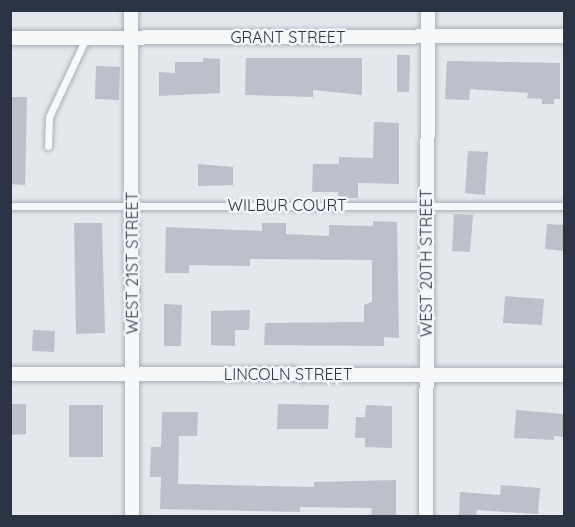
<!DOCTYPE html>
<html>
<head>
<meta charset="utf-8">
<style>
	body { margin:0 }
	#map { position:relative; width:575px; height:527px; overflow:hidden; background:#e4e7ec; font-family:Quicksand,sans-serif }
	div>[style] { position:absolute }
	.building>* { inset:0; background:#bbc0ca }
	.roads { filter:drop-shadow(0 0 2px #a9aeb7) drop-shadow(0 0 2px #a9aeb7) }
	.lane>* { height:7px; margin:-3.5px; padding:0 3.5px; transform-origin:3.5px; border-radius:3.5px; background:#f7f8fa }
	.street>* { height:14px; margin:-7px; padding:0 7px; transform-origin:7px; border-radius:7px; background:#f7f8fa }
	span { translate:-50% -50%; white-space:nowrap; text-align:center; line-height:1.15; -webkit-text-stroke:5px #f4f6f9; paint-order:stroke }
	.street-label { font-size:16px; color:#2b3445 }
	.frame { position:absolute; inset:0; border:12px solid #2b3445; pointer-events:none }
</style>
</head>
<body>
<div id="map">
	<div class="building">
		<div style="clip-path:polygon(397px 55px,410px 55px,409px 92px,397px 92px)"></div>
		<div style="clip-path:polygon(203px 58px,220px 59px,220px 93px,159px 96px,159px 72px,175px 73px,175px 62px,203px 62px)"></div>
		<div style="clip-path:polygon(246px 58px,362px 58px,362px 95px,313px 90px,313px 97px,245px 95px)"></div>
		<div style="clip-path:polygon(447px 61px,560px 63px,560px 99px,554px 99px,554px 104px,542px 104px,542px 99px,527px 98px,528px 93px,470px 89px,469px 100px,445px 99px)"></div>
		<div style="clip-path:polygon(96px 66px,120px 67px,119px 100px,95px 99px)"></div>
		<div style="clip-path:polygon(10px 97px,27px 97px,25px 185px,10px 184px)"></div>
		<div style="clip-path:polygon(374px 122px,399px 123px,399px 184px,358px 183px,358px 198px,338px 198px,338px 192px,312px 192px,313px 164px,339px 164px,339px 157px,373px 158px)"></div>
		<div style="clip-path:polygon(468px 151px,488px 152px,485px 195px,465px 193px)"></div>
		<div style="clip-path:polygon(198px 164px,233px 167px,233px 185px,198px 186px)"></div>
		<div style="clip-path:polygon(454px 214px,473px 215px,470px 252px,452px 251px)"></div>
		<div style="clip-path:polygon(373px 221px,397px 222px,399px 338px,384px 337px,384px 346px,264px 345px,265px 323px,364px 322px,364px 305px,372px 302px,372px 260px,250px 259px,250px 266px,189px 265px,189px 273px,165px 273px,166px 227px,262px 231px,262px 223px,286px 223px,286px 234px,329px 236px,329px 225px,373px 226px)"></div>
		<div style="clip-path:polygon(74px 223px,102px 223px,105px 333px,76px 334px)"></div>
		<div style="clip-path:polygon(547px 224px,564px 225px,564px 251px,545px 249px)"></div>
		<div style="clip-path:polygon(505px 296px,544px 299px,542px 325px,503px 323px)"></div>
		<div style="clip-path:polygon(164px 304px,182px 305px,181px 346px,164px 346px)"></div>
		<div style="clip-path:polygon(250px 310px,249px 330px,235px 330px,235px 346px,211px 345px,211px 311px)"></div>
		<div style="clip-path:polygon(33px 330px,55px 331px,54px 352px,32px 351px)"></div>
		<div style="clip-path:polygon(10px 404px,26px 404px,26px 434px,10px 435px)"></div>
		<div style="clip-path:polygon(278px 404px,329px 405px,328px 429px,277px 429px)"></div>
		<div style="clip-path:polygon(69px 405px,103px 405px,103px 457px,69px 457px)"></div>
		<div style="clip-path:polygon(366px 405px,392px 406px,392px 448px,365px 447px,365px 438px,355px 438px,356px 417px,365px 417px)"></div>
		<div style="clip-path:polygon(516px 410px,564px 414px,564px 437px,554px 436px,554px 440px,514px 438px)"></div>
		<div style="clip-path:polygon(162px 412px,198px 412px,197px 436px,179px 436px,178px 484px,314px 487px,314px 482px,396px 480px,396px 515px,371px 515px,372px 508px,300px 507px,300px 512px,160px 509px,161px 477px,150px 477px,151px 447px,161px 447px)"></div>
		<div style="clip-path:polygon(501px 485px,540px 488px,538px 514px,477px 510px,476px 516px,459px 516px,460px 492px,500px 495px)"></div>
	</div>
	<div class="roads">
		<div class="lane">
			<div style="left:48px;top:146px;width:29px;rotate:-88deg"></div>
			<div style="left:49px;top:117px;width:87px;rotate:-64.9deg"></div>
			<div style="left:10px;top:206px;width:554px"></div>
		</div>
		<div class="street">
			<div style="left:131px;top:10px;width:506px;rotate:89.89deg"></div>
			<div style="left:10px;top:38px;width:554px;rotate:-0.21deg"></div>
			<div style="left:10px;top:374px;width:554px;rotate:0.1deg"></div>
			<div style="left:426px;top:516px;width:506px;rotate:-89.77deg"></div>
		</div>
	</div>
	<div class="street-label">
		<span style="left:288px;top:37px">GRANT STREET</span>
		<span style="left:287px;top:205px">WILBUR COURT</span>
		<span style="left:132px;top:263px;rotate:-90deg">WEST 21ST STREET</span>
		<span style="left:426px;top:263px;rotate:-90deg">WEST 20TH STREET</span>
		<span style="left:288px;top:374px">LINCOLN STREET</span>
	</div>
	<div class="frame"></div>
</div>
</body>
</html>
